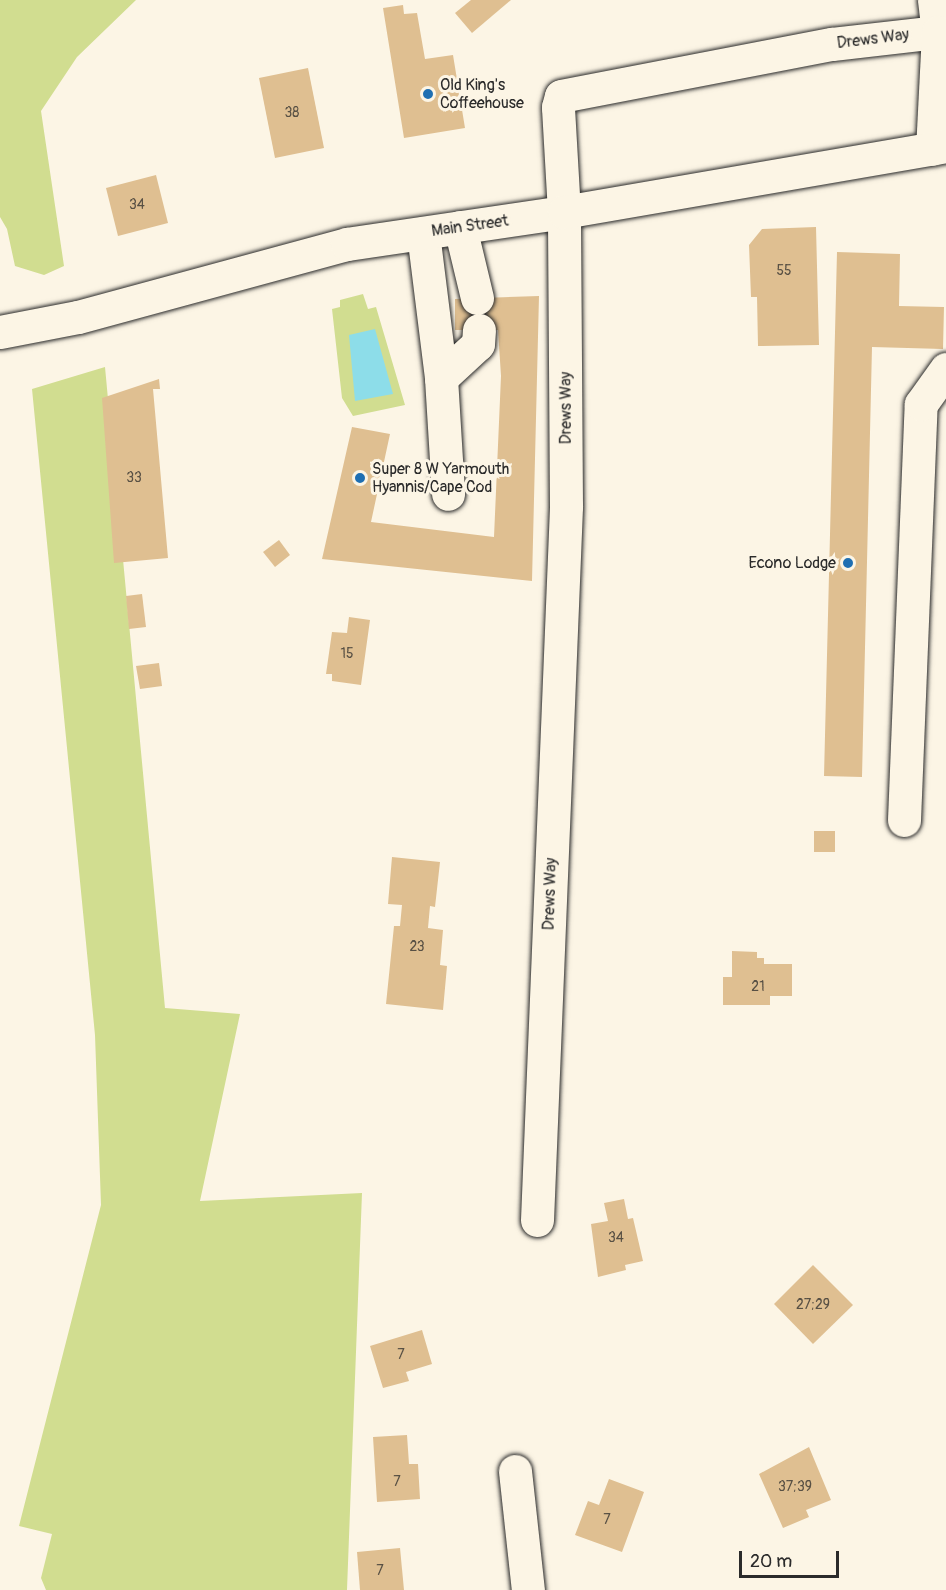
<!DOCTYPE html>
<html>
<head>
<meta charset="utf-8">
<style>
	body { margin:0 }
	#map { position:relative; width:946px; height:1590px; overflow:hidden; background:#fcf5e5; font-family:Pangolin,sans-serif }
	div>[style] { position:absolute }
	.green>* { inset:0; background:#d1dd90 }
	.water>* { inset:0; background:#8ddde9 }
	.building>* { inset:0; background:#dfbf91 }
	.roads { filter:drop-shadow(0 0 2px #2b2b2b) drop-shadow(0 0 2px #2b2b2b) }
	.minor>* { height:33px; margin:-16.5px; padding:0 16.5px; transform-origin:16.5px; border-radius:16.5px; background:#fcf5e5 }
	.major>* { height:33px; margin:-16.5px; padding:0 16.5px; transform-origin:16.5px; border-radius:16.5px; background:#fcf5e5 }
	.dots>* { width:16px; height:16px; translate:-50% -50%; box-sizing:border-box; border:3px solid #fcf5e5; border-radius:50% }
	span { translate:-50% -50%; white-space:nowrap; text-align:center; line-height:1.15; -webkit-text-stroke:6px #fcf5e5; paint-order:stroke }
	.number-label { font-size:14px; color:#585044 }
	.number-label span { -webkit-text-stroke-width:0 }
	.street-label { font-size:16px; color:#2b2b2b }
	.poi-label { font-size:16px; color:#2b2b2b }
	.left { translate:0 -50%; text-align:left }
	.right { translate:-100% -50%; text-align:right }
	.scale { position:absolute; left:739px; top:1551px; width:100px; height:27px; box-sizing:border-box; border:3px solid #2b2b2b; border-top:0; padding-left:8px; font-size:18px; line-height:21px; white-space:nowrap; color:#2b2b2b; -webkit-text-stroke:4px #fcf5e5; paint-order:stroke }
</style>
</head>
<body>
<div id="map">
	<div class="green">
		<div style="clip-path:polygon(0 0,136px 0,77px 57px,41px 111px,64px 266px,44px 275px,15px 266px,7px 229px,0 217px)"></div>
		<div style="clip-path:polygon(363px 294px,368px 309px,376px 307px,405px 405px,353px 416px,342px 398px,332px 309px,340px 307px,340px 300px)"></div>
		<div style="clip-path:polygon(105px 367px,165px 1008px,240px 1014px,200px 1201px,362px 1193px,347px 1590px,46px 1590px,41px 1578px,52px 1534px,19px 1526px,101px 1205px,95px 1035px,32px 389px)"></div>
	</div>
	<div class="water">
		<div style="clip-path:polygon(375px 329px,393px 394px,355px 401px,349px 335px)"></div>
	</div>
	<div class="building">
		<div style="clip-path:polygon(471px 0,511px 0,472px 33px,455px 13px)"></div>
		<div style="clip-path:polygon(403px 5px,404px 14px,417px 13px,425px 59px,453px 55px,465px 128px,404px 138px,383px 8px)"></div>
		<div style="clip-path:polygon(308px 68px,324px 148px,275px 158px,259px 78px)"></div>
		<div style="clip-path:polygon(156px 175px,168px 223px,118px 236px,106px 188px)"></div>
		<div style="clip-path:polygon(816px 227px,819px 345px,758px 346px,757px 297px,751px 297px,749px 245px,762px 229px)"></div>
		<div style="clip-path:polygon(837px 252px,900px 254px,899px 306px,944px 307px,943px 349px,872px 347px,862px 777px,824px 776px)"></div>
		<div style="clip-path:polygon(539px 296px,532px 581px,322px 559px,352px 427px,390px 434px,371px 522px,494px 537px,501px 376px,498px 330px,455px 330px,455px 299px)"></div>
		<div style="clip-path:polygon(159px 379px,160px 389px,153px 389px,168px 558px,114px 563px,102px 398px)"></div>
		<div style="clip-path:polygon(279px 540px,290px 555px,275px 567px,263px 552px)"></div>
		<div style="clip-path:polygon(142px 594px,146px 627px,129px 629px,126px 596px)"></div>
		<div style="clip-path:polygon(349px 617px,370px 620px,361px 685px,332px 681px,332px 674px,326px 674px,332px 632px,347px 633px)"></div>
		<div style="clip-path:polygon(159px 663px,162px 686px,140px 689px,136px 666px)"></div>
		<div style="clip-path:polygon(814px 831px,835px 831px,835px 852px,814px 852px)"></div>
		<div style="clip-path:polygon(392px 857px,440px 862px,435px 907px,430px 906px,428px 928px,443px 930px,440px 965px,447px 966px,443px 1010px,386px 1004px,394px 926px,400px 926px,402px 905px,388px 904px)"></div>
		<div style="clip-path:polygon(732px 951px,757px 952px,757px 958px,764px 958px,764px 964px,792px 964px,792px 996px,770px 996px,770px 1005px,723px 1005px,723px 977px,732px 977px)"></div>
		<div style="clip-path:polygon(624px 1199px,628px 1219px,633px 1218px,643px 1261px,625px 1265px,626px 1270px,598px 1277px,591px 1224px,608px 1221px,604px 1203px)"></div>
		<div style="clip-path:polygon(813px 1265px,853px 1305px,813px 1344px,774px 1304px)"></div>
		<div style="clip-path:polygon(422px 1330px,432px 1364px,406px 1372px,409px 1381px,383px 1388px,370px 1346px)"></div>
		<div style="clip-path:polygon(407px 1435px,409px 1464px,418px 1464px,420px 1499px,377px 1502px,373px 1437px)"></div>
		<div style="clip-path:polygon(809px 1447px,831px 1500px,806px 1510px,809px 1517px,783px 1528px,759px 1474px)"></div>
		<div style="clip-path:polygon(609px 1479px,644px 1492px,622px 1552px,575px 1535px,588px 1501px,599px 1505px)"></div>
		<div style="clip-path:polygon(400px 1548px,404px 1590px,360px 1590px,357px 1552px)"></div>
	</div>
	<div class="roads">
		<div class="minor">
			<div style="left:934px;top:0;width:32px;rotate:83deg"></div>
			<div style="left:460px;top:227px;width:73px;rotate:76.5deg"></div>
			<div style="left:423px;top:233px;width:146px;rotate:82.9deg"></div>
			<div style="left:441px;top:378px;width:116px;rotate:86.5deg"></div>
			<div style="left:441px;top:378px;width:50px;rotate:-42.6deg"></div>
			<div style="left:478px;top:344px;width:14px;rotate:-86deg"></div>
			<div style="left:904px;top:820px;width:416px;rotate:-87.7deg"></div>
			<div style="left:921px;top:404px;width:43px;rotate:-54.5deg"></div>
			<div style="left:537px;top:1220px;width:715px;rotate:-87.67deg"></div>
			<div style="left:566px;top:506px;width:294px;rotate:-90.4deg"></div>
			<div style="left:564px;top:212px;width:105px;rotate:-93.3deg"></div>
			<div style="left:558px;top:107px;width:11px;rotate:-75deg"></div>
			<div style="left:561px;top:96px;width:276px;rotate:-10.9deg"></div>
			<div style="left:832px;top:44px;width:107px;rotate:-6.5deg"></div>
			<div style="left:938px;top:32px;width:117px;rotate:92.9deg"></div>
			<div style="left:515px;top:1471px;width:120px;rotate:83.8deg"></div>
		</div>
		<div class="major">
			<div style="left:0;top:332px;width:79px;rotate:-10.9deg"></div>
			<div style="left:78px;top:317px;width:279px;rotate:-15.2deg"></div>
			<div style="left:347px;top:244px;width:219px;rotate:-8.4deg"></div>
			<div style="left:564px;top:212px;width:388px;rotate:-9.8deg"></div>
		</div>
	</div>
	<div class="dots">
		<div style="left:428px;top:94px;background:#1f6fb2"></div>
		<div style="left:360px;top:478px;background:#1f6fb2"></div>
		<div style="left:848px;top:563px;background:#1f6fb2"></div>
	</div>
	<div class="number-label">
		<span style="left:292px;top:113px">38</span>
		<span style="left:137px;top:205px">34</span>
		<span style="left:784px;top:271px">55</span>
		<span style="left:134px;top:478px">33</span>
		<span style="left:347px;top:654px">15</span>
		<span style="left:417px;top:947px">23</span>
		<span style="left:758px;top:987px">21</span>
		<span style="left:616px;top:1238px">34</span>
		<span style="left:813px;top:1305px">27;29</span>
		<span style="left:401px;top:1355px">7</span>
		<span style="left:397px;top:1482px">7</span>
		<span style="left:795px;top:1487px">37;39</span>
		<span style="left:607px;top:1520px">7</span>
		<span style="left:380px;top:1571px">7</span>
	</div>
	<div class="street-label">
		<span style="left:873px;top:39px;rotate:-7deg">Drews Way</span>
		<span style="left:470px;top:226px;rotate:-8deg">Main Street</span>
		<span style="left:566px;top:408px;rotate:-90deg">Drews Way</span>
		<span style="left:550px;top:894px;rotate:-88deg">Drews Way</span>
	</div>
	<div class="poi-label">
		<span class="left" style="left:440px;top:94px">Old King's<br>Coffeehouse</span>
		<span class="left" style="left:372px;top:478px">Super 8 W Yarmouth<br>Hyannis/Cape Cod</span>
		<span class="right" style="left:836px;top:563px">Econo Lodge</span>
	</div>
	<div class="scale">20 m</div>
</div>
</body>
</html>
